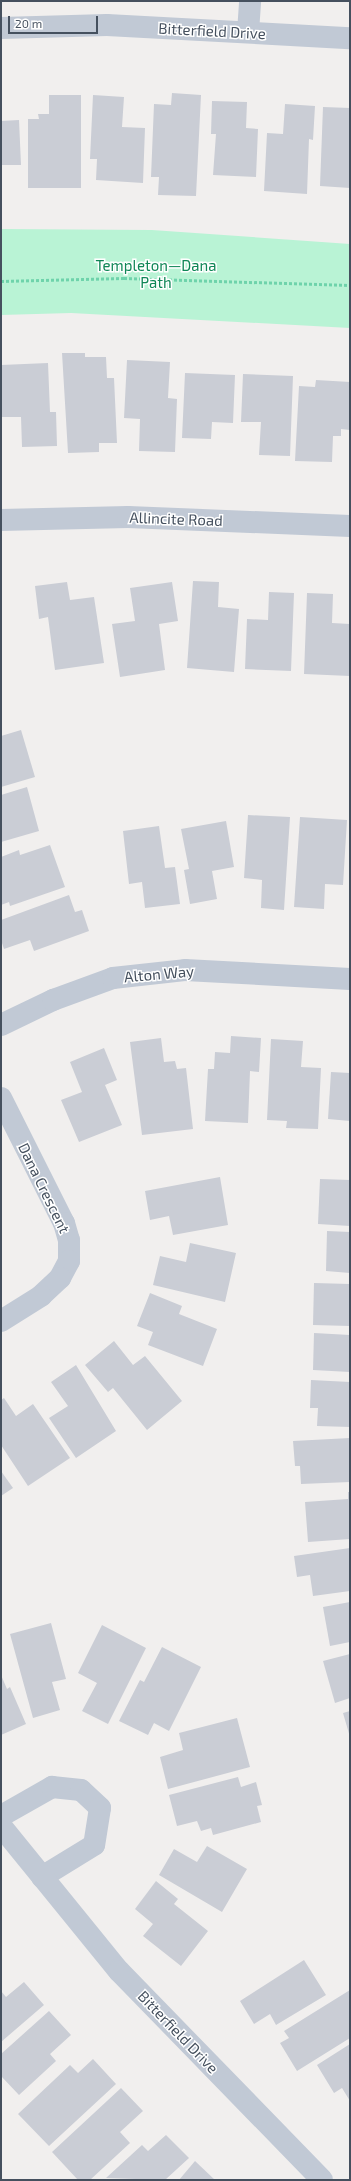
<!DOCTYPE html>
<html>
<head>
<meta charset="utf-8">
<style>
	body { margin:0 }
	#map { position:relative; width:351px; height:2181px; overflow:hidden; background:#f1efee; font-family:"Exo 2",sans-serif }
	div>[style] { position:absolute }
	.green>* { inset:0; background:#b9f3d5 }
	.building>* { inset:0; background:#cacdd5 }
	.path>* { height:2.5px; margin-top:-1.25px; transform-origin:0; background:repeating-linear-gradient(90deg,#6ed3ab 0 3px,transparent 0 5px) }
	.minor>* { height:22px; margin:-11px; padding:0 11px; transform-origin:11px; border-radius:11px; background:#c1c9d5 }
	span { translate:-50% -50%; white-space:nowrap; text-align:center; line-height:1.15; -webkit-text-stroke:3px #fff; paint-order:stroke }
	.street-label { font-size:15px; color:#45505e }
	.park-label { font-size:15px; color:#0f8656 }
	.frame { position:absolute; inset:0; border:2px solid #45505e; pointer-events:none }
	.scale { position:absolute; left:8px; top:16px; width:90px; height:18px; box-sizing:border-box; border:2px solid #45505e; border-top:0; padding-left:5px; font-size:12px; line-height:14px; white-space:nowrap; color:#45505e; -webkit-text-stroke:3px #fff; paint-order:stroke }
</style>
</head>
<body>
<div id="map">
	<div class="green">
		<div style="clip-path:polygon(1px 229px,152px 230px,350px 244px,350px 328px,71px 313px,1px 315px)"></div>
	</div>
	<div class="building">
		<div style="clip-path:polygon(172px 93px,201px 95px,196px 196px,158px 195px,159px 177px,151px 177px,154px 104px,171px 105px)"></div>
		<div style="clip-path:polygon(49px 95px,81px 95px,81px 188px,28px 188px,28px 119px,39px 119px,38px 114px,49px 114px)"></div>
		<div style="clip-path:polygon(93px 95px,124px 97px,122px 127px,145px 128px,143px 183px,96px 180px,97px 159px,90px 159px)"></div>
		<div style="clip-path:polygon(212px 101px,247px 102px,246px 128px,258px 129px,256px 177px,213px 175px,216px 134px,211px 134px)"></div>
		<div style="clip-path:polygon(285px 104px,315px 106px,313px 140px,309px 139px,307px 194px,264px 191px,267px 133px,283px 134px)"></div>
		<div style="clip-path:polygon(323px 107px,350px 108px,350px 188px,320px 186px)"></div>
		<div style="clip-path:polygon(19px 120px,21px 165px,1px 165px,1px 121px)"></div>
		<div style="clip-path:polygon(62px 353px,85px 353px,85px 357px,106px 357px,107px 378px,114px 378px,117px 443px,99px 443px,99px 452px,68px 453px)"></div>
		<div style="clip-path:polygon(127px 360px,170px 362px,168px 398px,177px 399px,175px 452px,139px 451px,140px 419px,124px 418px)"></div>
		<div style="clip-path:polygon(48px 363px,50px 412px,56px 412px,57px 446px,22px 447px,21px 417px,2px 417px,1px 365px)"></div>
		<div style="clip-path:polygon(185px 373px,235px 375px,233px 423px,212px 422px,211px 439px,182px 438px)"></div>
		<div style="clip-path:polygon(243px 374px,293px 376px,290px 456px,259px 455px,261px 422px,241px 422px)"></div>
		<div style="clip-path:polygon(316px 380px,350px 382px,350px 430px,341px 429px,341px 436px,333px 436px,332px 462px,295px 461px,299px 386px,315px 387px)"></div>
		<div style="clip-path:polygon(193px 581px,219px 582px,218px 607px,239px 609px,234px 672px,187px 668px)"></div>
		<div style="clip-path:polygon(67px 582px,70px 600px,94px 597px,104px 663px,55px 670px,48px 617px,39px 619px,35px 586px)"></div>
		<div style="clip-path:polygon(172px 582px,178px 621px,159px 624px,165px 670px,120px 677px,112px 624px,135px 621px,130px 588px)"></div>
		<div style="clip-path:polygon(269px 592px,294px 593px,291px 671px,245px 669px,247px 619px,268px 620px)"></div>
		<div style="clip-path:polygon(307px 593px,333px 594px,332px 623px,350px 624px,350px 676px,304px 674px)"></div>
		<div style="clip-path:polygon(21px 730px,35px 777px,1px 787px,1px 736px)"></div>
		<div style="clip-path:polygon(27px 787px,39px 831px,1px 842px,1px 795px)"></div>
		<div style="clip-path:polygon(248px 815px,290px 817px,284px 910px,261px 908px,262px 880px,244px 878px)"></div>
		<div style="clip-path:polygon(300px 817px,347px 820px,343px 885px,325px 884px,324px 909px,294px 907px)"></div>
		<div style="clip-path:polygon(226px 821px,234px 867px,212px 871px,217px 899px,190px 904px,184px 870px,189px 869px,181px 829px)"></div>
		<div style="clip-path:polygon(159px 826px,165px 868px,175px 867px,180px 904px,145px 908px,142px 882px,129px 884px,123px 831px)"></div>
		<div style="clip-path:polygon(50px 845px,65px 887px,10px 906px,9px 902px,1px 905px,1px 857px,19px 850px,20px 855px)"></div>
		<div style="clip-path:polygon(69px 895px,75px 912px,82px 910px,89px 931px,34px 951px,30px 940px,4px 949px,1px 940px,1px 920px)"></div>
		<div style="clip-path:polygon(231px 1036px,261px 1038px,259px 1072px,250px 1071px,248px 1123px,205px 1121px,208px 1069px,214px 1069px,215px 1052px,230px 1053px)"></div>
		<div style="clip-path:polygon(161px 1038px,164px 1062px,175px 1061px,177px 1069px,186px 1068px,193px 1129px,142px 1135px,130px 1042px)"></div>
		<div style="clip-path:polygon(271px 1039px,303px 1041px,301px 1067px,321px 1068px,318px 1129px,286px 1128px,287px 1121px,267px 1120px)"></div>
		<div style="clip-path:polygon(104px 1048px,117px 1080px,105px 1085px,122px 1125px,79px 1142px,61px 1100px,82px 1092px,70px 1062px)"></div>
		<div style="clip-path:polygon(331px 1072px,350px 1073px,350px 1121px,328px 1119px)"></div>
		<div style="clip-path:polygon(220px 1177px,228px 1225px,173px 1235px,169px 1216px,150px 1220px,145px 1191px)"></div>
		<div style="clip-path:polygon(320px 1179px,350px 1180px,350px 1226px,318px 1224px)"></div>
		<div style="clip-path:polygon(327px 1231px,350px 1232px,350px 1273px,326px 1271px)"></div>
		<div style="clip-path:polygon(190px 1243px,236px 1253px,225px 1302px,153px 1285px,160px 1256px,186px 1262px)"></div>
		<div style="clip-path:polygon(314px 1283px,350px 1284px,350px 1326px,313px 1325px)"></div>
		<div style="clip-path:polygon(150px 1293px,182px 1306px,179px 1314px,217px 1329px,203px 1366px,148px 1345px,153px 1332px,137px 1326px)"></div>
		<div style="clip-path:polygon(314px 1333px,350px 1335px,350px 1372px,313px 1370px)"></div>
		<div style="clip-path:polygon(114px 1341px,133px 1365px,145px 1356px,182px 1401px,147px 1430px,113px 1388px,108px 1392px,85px 1365px)"></div>
		<div style="clip-path:polygon(76px 1365px,116px 1431px,76px 1458px,49px 1418px,68px 1406px,51px 1382px)"></div>
		<div style="clip-path:polygon(311px 1380px,350px 1382px,350px 1427px,317px 1426px,318px 1408px,310px 1408px)"></div>
		<div style="clip-path:polygon(4px 1398px,16px 1416px,33px 1404px,70px 1458px,28px 1486px,1px 1445px,1px 1400px)"></div>
		<div style="clip-path:polygon(350px 1438px,350px 1482px,301px 1484px,300px 1466px,295px 1466px,293px 1441px)"></div>
		<div style="clip-path:polygon(1px 1471px,13px 1488px,1px 1496px)"></div>
		<div style="clip-path:polygon(348px 1492px,350px 1492px,350px 1539px,308px 1542px,305px 1502px,348px 1499px)"></div>
		<div style="clip-path:polygon(350px 1548px,350px 1591px,313px 1596px,310px 1575px,297px 1577px,294px 1556px)"></div>
		<div style="clip-path:polygon(350px 1602px,350px 1642px,330px 1646px,323px 1607px)"></div>
		<div style="clip-path:polygon(51px 1623px,66px 1679px,52px 1682px,60px 1710px,33px 1718px,10px 1634px)"></div>
		<div style="clip-path:polygon(102px 1625px,146px 1648px,108px 1724px,82px 1711px,97px 1683px,78px 1673px)"></div>
		<div style="clip-path:polygon(162px 1647px,201px 1667px,169px 1731px,154px 1723px,148px 1735px,119px 1721px,140px 1680px,144px 1682px)"></div>
		<div style="clip-path:polygon(350px 1654px,350px 1698px,335px 1703px,323px 1661px)"></div>
		<div style="clip-path:polygon(1px 1675px,7px 1689px,10px 1687px,26px 1724px,1px 1735px)"></div>
		<div style="clip-path:polygon(350px 1711px,350px 1737px,343px 1713px)"></div>
		<div style="clip-path:polygon(237px 1718px,250px 1767px,168px 1789px,160px 1757px,183px 1750px,179px 1733px)"></div>
		<div style="clip-path:polygon(238px 1777px,241px 1787px,256px 1782px,262px 1805px,257px 1806px,261px 1822px,213px 1835px,211px 1828px,201px 1831px,197px 1821px,177px 1826px,169px 1795px)"></div>
		<div style="clip-path:polygon(207px 1846px,247px 1869px,222px 1912px,159px 1875px,174px 1849px,197px 1862px)"></div>
		<div style="clip-path:polygon(156px 1881px,178px 1899px,174px 1904px,208px 1931px,181px 1966px,143px 1936px,153px 1924px,135px 1909px)"></div>
		<div style="clip-path:polygon(304px 1960px,326px 1995px,276px 2025px,270px 2014px,254px 2024px,240px 2001px)"></div>
		<div style="clip-path:polygon(24px 1982px,44px 2005px,1px 2042px,1px 1991px,6px 1997px)"></div>
		<div style="clip-path:polygon(350px 1990px,350px 2038px,297px 2071px,280px 2043px,289px 2038px,284px 2031px)"></div>
		<div style="clip-path:polygon(49px 2011px,71px 2035px,50px 2054px,56px 2061px,19px 2095px,1px 2076px,1px 2054px)"></div>
		<div style="clip-path:polygon(350px 2044px,350px 2101px,342px 2088px,334px 2093px,317px 2065px)"></div>
		<div style="clip-path:polygon(93px 2059px,116px 2084px,49px 2146px,18px 2114px,70px 2065px,78px 2073px)"></div>
		<div style="clip-path:polygon(121px 2088px,143px 2111px,120px 2132px,130px 2143px,90px 2180px,78px 2180px,52px 2152px)"></div>
		<div style="clip-path:polygon(166px 2135px,189px 2158px,165px 2180px,106px 2178px,142px 2145px,148px 2151px)"></div>
		<div style="clip-path:polygon(195px 2161px,215px 2180px,179px 2180px)"></div>
	</div>
	<div class="path">
		<div style="left:1px;top:281px;width:123px;rotate:-1.4deg"></div>
		<div style="left:124px;top:278px;width:226px;rotate:1.8deg"></div>
	</div>
	<div class="minor">
		<div style="left:1px;top:28px;width:106px;rotate:-1.6deg"></div>
		<div style="left:107px;top:25px;width:243px;rotate:3.1deg"></div>
		<div style="left:248px;top:32px;width:31px;rotate:-86deg"></div>
		<div style="left:1px;top:520px;width:127px;rotate:-1.4deg"></div>
		<div style="left:128px;top:517px;width:222px;rotate:2.3deg"></div>
		<div style="left:1px;top:1025px;width:58px;rotate:-25.7deg"></div>
		<div style="left:53px;top:1000px;width:64px;rotate:-20.1deg"></div>
		<div style="left:113px;top:978px;width:72px;rotate:-6.3deg"></div>
		<div style="left:185px;top:970px;width:165px;rotate:3.1deg"></div>
		<div style="left:1px;top:1098px;width:140px;rotate:63.3deg"></div>
		<div style="left:64px;top:1223px;width:18px;rotate:74deg"></div>
		<div style="left:69px;top:1240px;width:21px;rotate:90deg"></div>
		<div style="left:69px;top:1261px;width:19px;rotate:118deg"></div>
		<div style="left:60px;top:1278px;width:26px;rotate:137deg"></div>
		<div style="left:41px;top:1296px;width:47px;rotate:148deg"></div>
		<div style="left:1px;top:1816px;width:59px;rotate:-29.6deg"></div>
		<div style="left:52px;top:1787px;width:29px;rotate:6deg"></div>
		<div style="left:81px;top:1790px;width:26px;rotate:43deg"></div>
		<div style="left:100px;top:1808px;width:37px;rotate:99deg"></div>
		<div style="left:94px;top:1845px;width:61px;rotate:148.4deg"></div>
		<div style="left:1px;top:1826px;width:187px;rotate:50.9deg"></div>
		<div style="left:119px;top:1971px;width:291px;rotate:45.8deg"></div>
	</div>
	<div class="street-label">
		<span style="left:212px;top:31px;rotate:3deg">Bitterfield Drive</span>
		<span style="left:176px;top:519px;rotate:2deg">Allincite Road</span>
		<span style="left:159px;top:974px;rotate:-5deg">Alton Way</span>
		<span style="left:44px;top:1188px;rotate:64deg">Dana Crescent</span>
		<span style="left:178px;top:2032px;rotate:46deg">Bitterfield Drive</span>
	</div>
	<div class="park-label">
		<span style="left:156px;top:274px">Templeton—Dana<br>Path</span>
	</div>
	<div class="frame"></div>
	<div class="scale">20 m</div>
</div>
</body>
</html>
